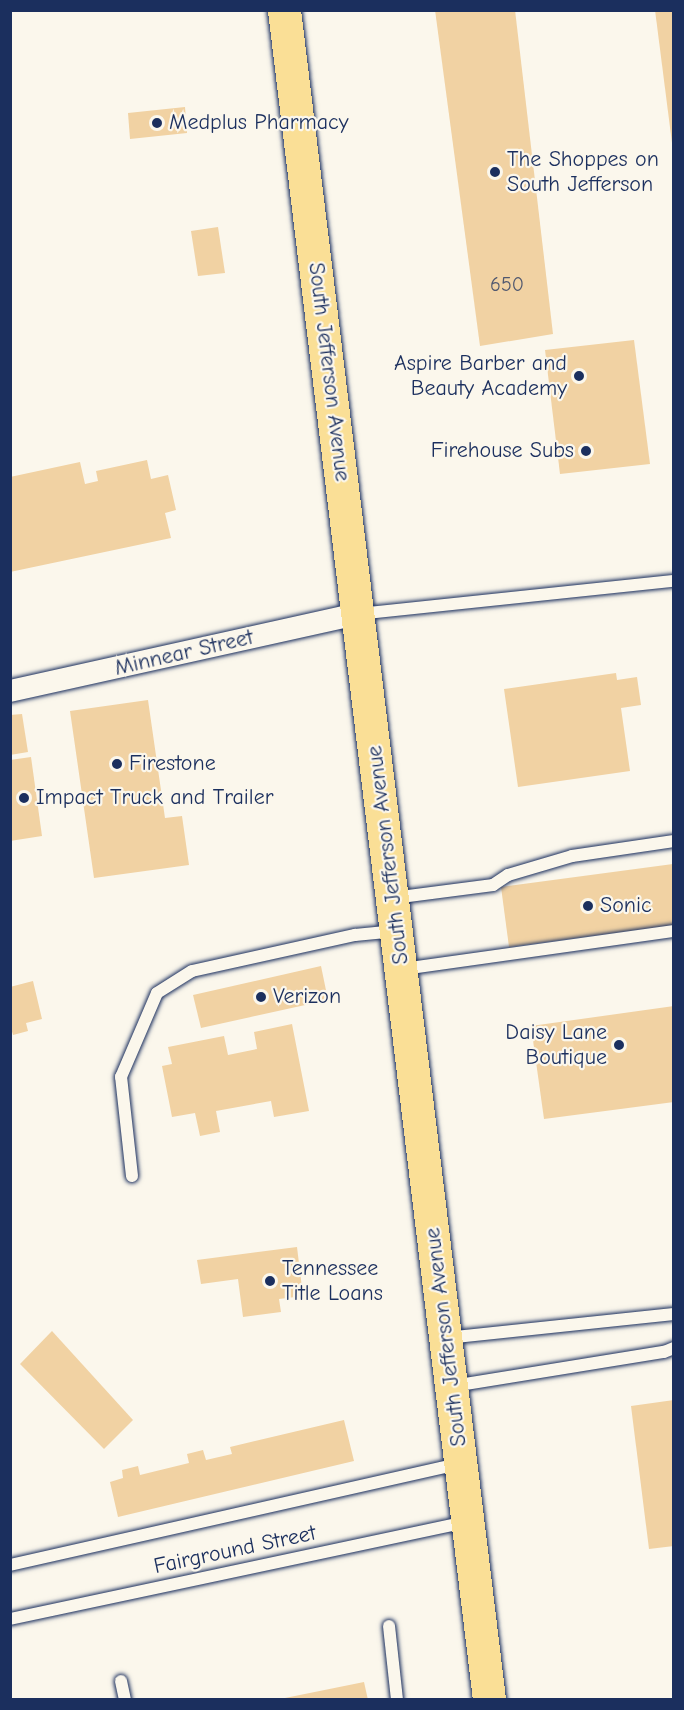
<!DOCTYPE html>
<html>
<head>
<meta charset="utf-8">
<style>
	body { margin:0 }
	#map { position:relative; width:684px; height:1710px; overflow:hidden; background:#fbf7ec; font-family:"Comic Neue",sans-serif }
	div>[style] { position:absolute }
	.building>* { inset:0; background:#f1d2a3 }
	.roads { filter:drop-shadow(0 0 2px #1b2f5e) drop-shadow(0 0 2px #1b2f5e) }
	.lane>* { height:12px; margin:-6px; padding:0 6px; transform-origin:6px; border-radius:6px; background:#fbf7ec }
	.street>* { height:22px; margin:-11px; padding:0 11px; transform-origin:11px; border-radius:11px; background:#fbf7ec }
	.primary>* { height:33px; margin:-16.5px; padding:0 16.5px; transform-origin:16.5px; border-radius:16.5px; background:#fadf96 }
	.dots>* { width:16px; height:16px; translate:-50% -50%; box-sizing:border-box; border:3px solid #fbf7ec; border-radius:50% }
	span { translate:-50% -50%; white-space:nowrap; text-align:center; line-height:1.15; -webkit-text-stroke:4.5px #fbf7ec; paint-order:stroke }
	.number-label { font-size:20px; color:#50586f }
	.number-label span { -webkit-text-stroke-width:0 }
	.poi-label { font-size:22px; color:#1b2f5e }
	.left { translate:0 -50%; text-align:left }
	.right { translate:-100% -50%; text-align:right }
	.street-label { font-size:22px; color:#1b2f5e }
	.frame { position:absolute; inset:0; border:12px solid #1b2f5e; pointer-events:none }
</style>
</head>
<body>
<div id="map">
	<div class="building">
		<div style="clip-path:polygon(435px 10px,515px 10px,553px 334px,480px 346px)"></div>
		<div style="clip-path:polygon(655px 10px,674px 10px,674px 143px,672px 143px)"></div>
		<div style="clip-path:polygon(185px 107px,187px 133px,130px 139px,128px 113px)"></div>
		<div style="clip-path:polygon(218px 227px,225px 273px,198px 276px,191px 231px)"></div>
		<div style="clip-path:polygon(634px 340px,650px 464px,560px 474px,545px 350px)"></div>
		<div style="clip-path:polygon(147px 460px,151px 479px,168px 475px,176px 510px,165px 513px,171px 538px,10px 572px,10px 477px,80px 462px,85px 484px,98px 481px,96px 471px)"></div>
		<div style="clip-path:polygon(616px 673px,617px 680px,637px 677px,641px 705px,621px 708px,630px 771px,518px 787px,504px 689px)"></div>
		<div style="clip-path:polygon(148px 700px,165px 818px,182px 816px,189px 865px,94px 878px,70px 711px)"></div>
		<div style="clip-path:polygon(22px 714px,28px 752px,10px 755px,10px 715px)"></div>
		<div style="clip-path:polygon(31px 757px,42px 836px,10px 841px,10px 760px)"></div>
		<div style="clip-path:polygon(673px 864px,674px 925px,509px 947px,501px 887px)"></div>
		<div style="clip-path:polygon(321px 966px,328px 1000px,201px 1028px,193px 995px)"></div>
		<div style="clip-path:polygon(33px 981px,42px 1019px,26px 1023px,28px 1031px,13px 1035px,10px 1025px,10px 987px)"></div>
		<div style="clip-path:polygon(674px 1006px,674px 1102px,544px 1119px,531px 1026px)"></div>
		<div style="clip-path:polygon(292px 1024px,309px 1111px,274px 1117px,271px 1101px,216px 1111px,220px 1132px,200px 1136px,195px 1113px,172px 1117px,162px 1066px,172px 1064px,168px 1047px,224px 1036px,228px 1055px,257px 1049px,254px 1032px)"></div>
		<div style="clip-path:polygon(297px 1247px,303px 1296px,279px 1299px,281px 1312px,243px 1317px,238px 1279px,201px 1284px,197px 1260px)"></div>
		<div style="clip-path:polygon(52px 1331px,133px 1420px,104px 1449px,20px 1364px)"></div>
		<div style="clip-path:polygon(674px 1400px,674px 1546px,649px 1549px,631px 1406px)"></div>
		<div style="clip-path:polygon(344px 1420px,354px 1461px,118px 1517px,110px 1482px,123px 1478px,122px 1470px,138px 1466px,140px 1475px,189px 1463px,187px 1454px,203px 1450px,206px 1460px,232px 1454px,230px 1447px)"></div>
		<div style="clip-path:polygon(364px 1682px,368px 1700px,285px 1700px,285px 1698px)"></div>
	</div>
	<div class="roads">
		<div class="lane">
			<div style="left:358px;top:614px;width:318px;rotate:-6deg"></div>
			<div style="left:393px;top:898px;width:101px;rotate:-7.4deg"></div>
			<div style="left:493px;top:885px;width:18px;rotate:-34deg"></div>
			<div style="left:508px;top:875px;width:67px;rotate:-16.5deg"></div>
			<div style="left:572px;top:856px;width:103px;rotate:-8.4deg"></div>
			<div style="left:403px;top:969px;width:274px;rotate:-8deg"></div>
			<div style="left:132px;top:1176px;width:100px;rotate:-96.3deg"></div>
			<div style="left:121px;top:1077px;width:91px;rotate:-66.8deg"></div>
			<div style="left:157px;top:993px;width:41px;rotate:-32.2deg"></div>
			<div style="left:192px;top:971px;width:167px;rotate:-12.5deg"></div>
			<div style="left:355px;top:935px;width:41px;rotate:-5.6deg"></div>
			<div style="left:446px;top:1338px;width:229px;rotate:-6deg"></div>
			<div style="left:453px;top:1386px;width:214px;rotate:-9.2deg"></div>
			<div style="left:664px;top:1352px;width:11px;rotate:-22deg"></div>
			<div style="left:10px;top:1565px;width:461px;rotate:-12.7deg"></div>
			<div style="left:10px;top:1619px;width:467px;rotate:-12deg"></div>
			<div style="left:389px;top:1626px;width:74px;rotate:83.8deg"></div>
			<div style="left:121px;top:1681px;width:19px;rotate:78deg"></div>
		</div>
		<div class="street">
			<div style="left:10px;top:691px;width:356px;rotate:-12.5deg"></div>
		</div>
		<div class="primary">
			<div style="left:284px;top:10px;width:1702px;rotate:83.08deg"></div>
		</div>
	</div>
	<div class="dots">
		<div style="left:157px;top:123px;background:#1b2f5e"></div>
		<div style="left:495px;top:172px;background:#1b2f5e"></div>
		<div style="left:579px;top:376px;background:#1b2f5e"></div>
		<div style="left:586px;top:451px;background:#1b2f5e"></div>
		<div style="left:117px;top:764px;background:#1b2f5e"></div>
		<div style="left:24px;top:798px;background:#1b2f5e"></div>
		<div style="left:588px;top:906px;background:#1b2f5e"></div>
		<div style="left:261px;top:997px;background:#1b2f5e"></div>
		<div style="left:619px;top:1045px;background:#1b2f5e"></div>
		<div style="left:270px;top:1281px;background:#1b2f5e"></div>
	</div>
	<div class="number-label">
		<span style="left:507px;top:284px">650</span>
	</div>
	<div class="poi-label">
		<span class="left" style="left:169px;top:123px">Medplus Pharmacy</span>
		<span class="left" style="left:507px;top:172px">The Shoppes on<br>South Jefferson</span>
		<span class="right" style="left:567px;top:376px">Aspire Barber and<br>Beauty Academy</span>
		<span class="right" style="left:574px;top:451px">Firehouse Subs</span>
		<span class="left" style="left:129px;top:764px">Firestone</span>
		<span class="left" style="left:36px;top:798px">Impact Truck and Trailer</span>
		<span class="left" style="left:600px;top:906px">Sonic</span>
		<span class="left" style="left:273px;top:997px">Verizon</span>
		<span class="right" style="left:607px;top:1045px">Daisy Lane<br>Boutique</span>
		<span class="left" style="left:282px;top:1281px">Tennessee<br>Title Loans</span>
	</div>
	<div class="street-label">
		<span style="left:329px;top:372px;rotate:83deg">South Jefferson Avenue</span>
		<span style="left:184px;top:653px;rotate:-13deg">Minnear Street</span>
		<span style="left:388px;top:855px;rotate:-97deg">South Jefferson Avenue</span>
		<span style="left:446px;top:1337px;rotate:-97deg">South Jefferson Avenue</span>
		<span style="left:235px;top:1550px;rotate:-12deg">Fairground Street</span>
	</div>
	<div class="frame"></div>
</div>
</body>
</html>
